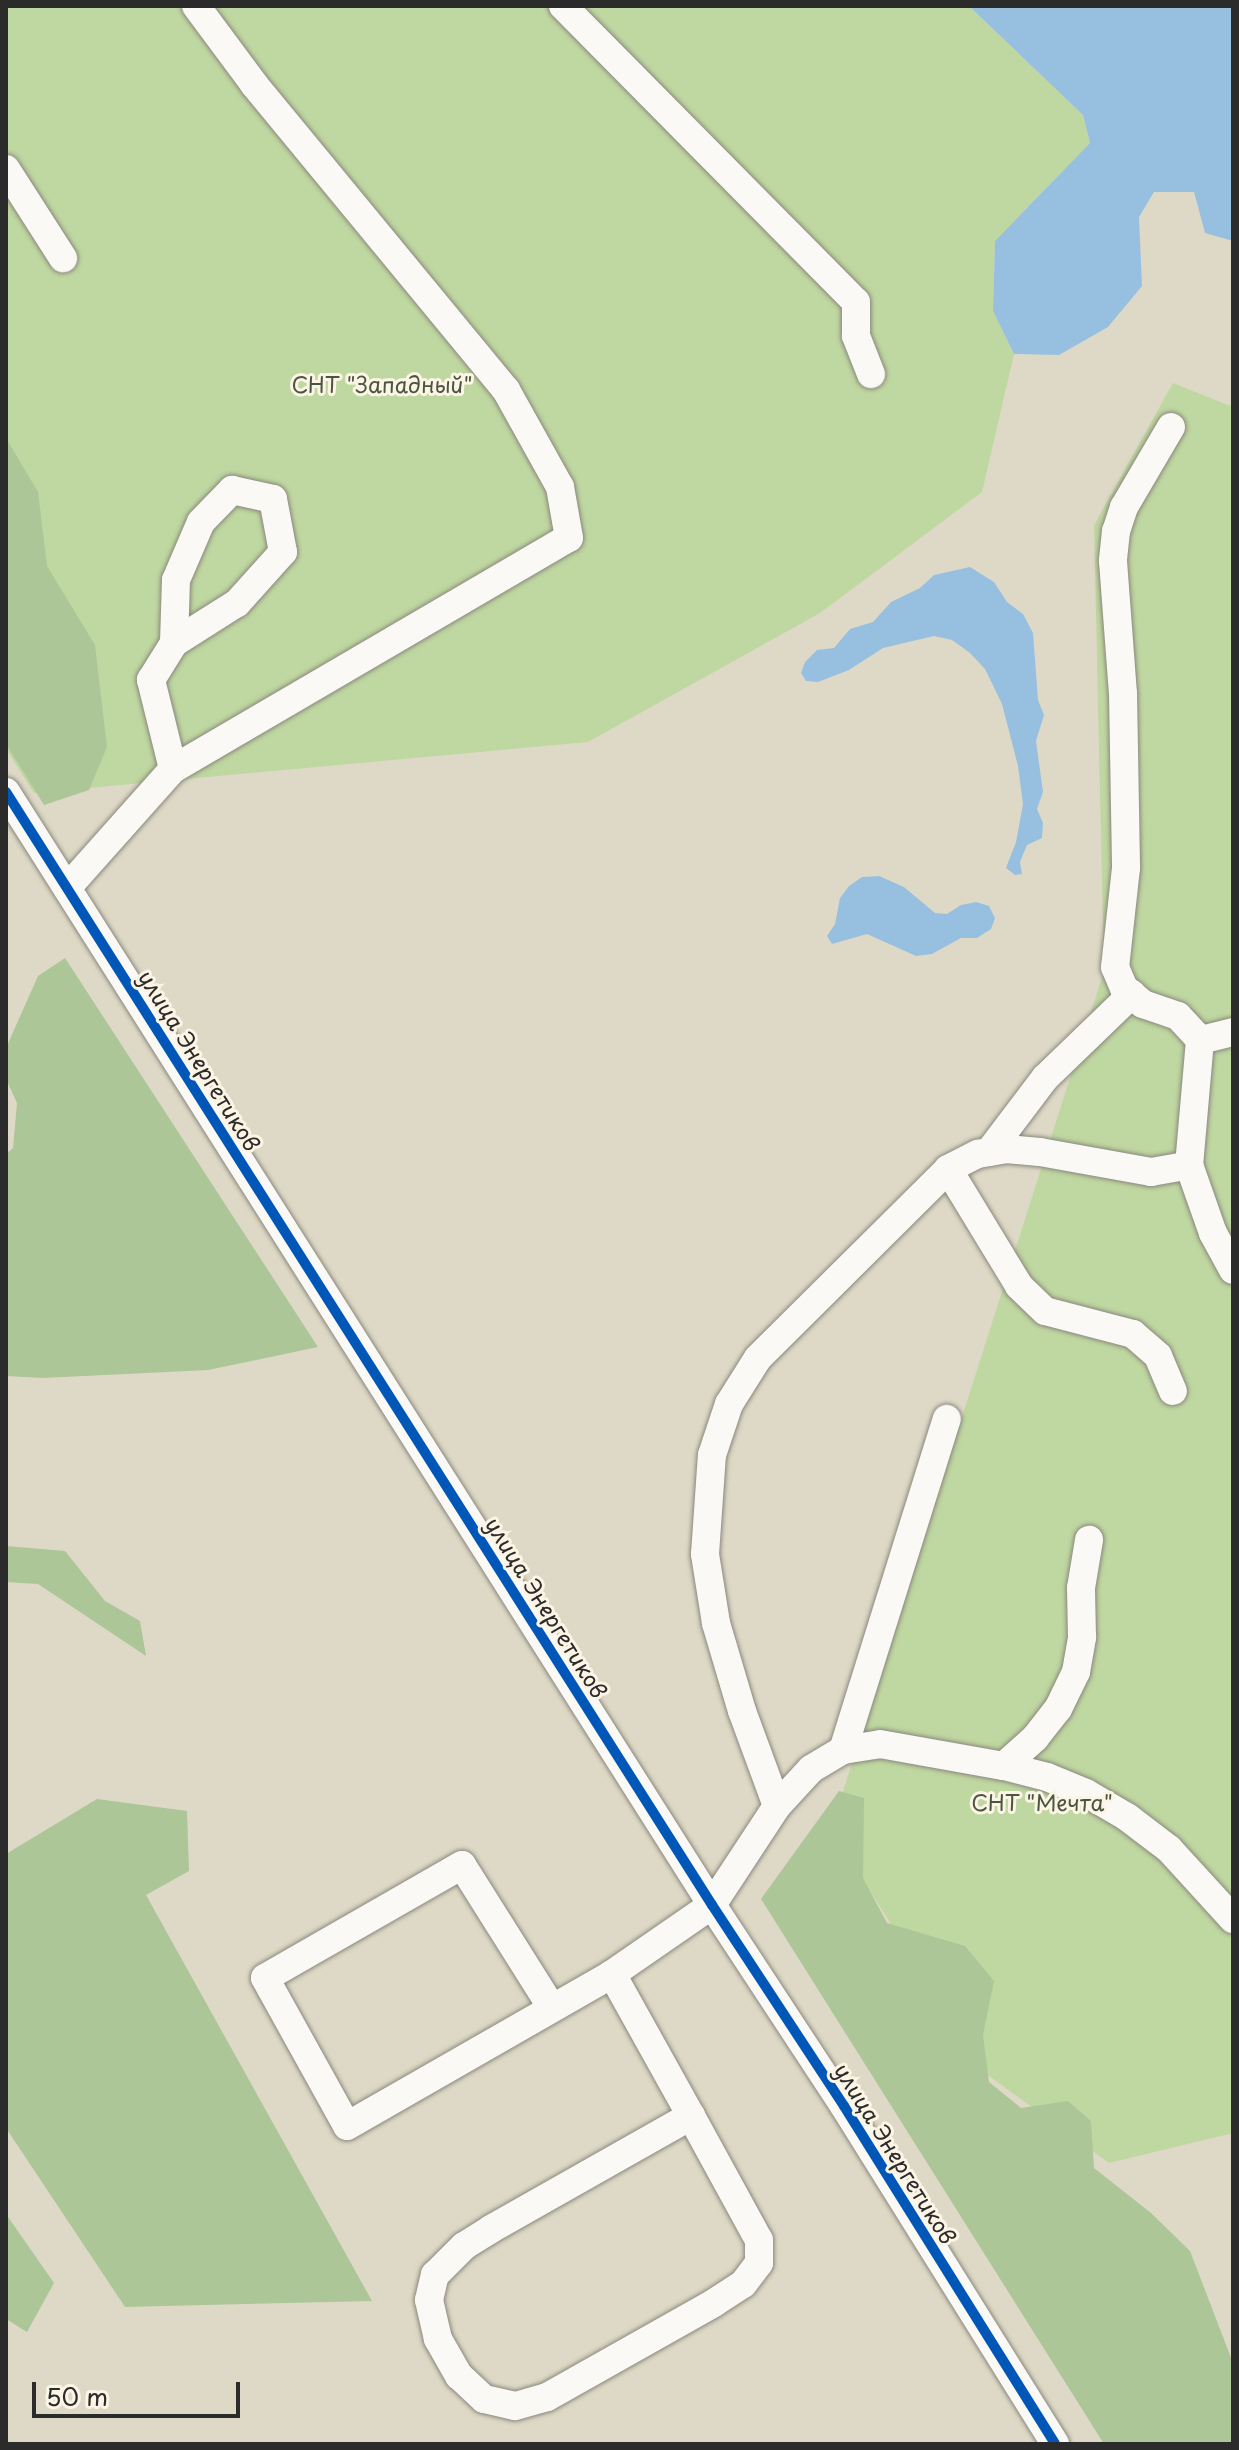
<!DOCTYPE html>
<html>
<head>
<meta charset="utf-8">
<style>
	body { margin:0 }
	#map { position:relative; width:1239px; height:2450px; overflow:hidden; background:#ded9c6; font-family:"Playpen Sans",sans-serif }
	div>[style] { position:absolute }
	.green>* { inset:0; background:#bfd7a1 }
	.forest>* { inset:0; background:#acc697 }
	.water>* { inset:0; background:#97c0e0 }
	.roads { filter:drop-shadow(0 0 2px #8a887e) drop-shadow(0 0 2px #8a887e) }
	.minor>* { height:28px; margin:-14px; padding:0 14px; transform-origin:14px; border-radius:14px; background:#faf9f6 }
	.cycleway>* { height:10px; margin:-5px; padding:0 5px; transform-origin:5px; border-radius:5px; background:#0057b8 }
	span { translate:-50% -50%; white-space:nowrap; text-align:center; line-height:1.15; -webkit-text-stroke:6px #fcf5e5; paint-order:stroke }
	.park-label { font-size:22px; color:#4a5641 }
	.street-label { font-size:22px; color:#2b2b2b }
	.frame { position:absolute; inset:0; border:8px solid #2b2b2b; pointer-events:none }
	.scale { position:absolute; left:32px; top:2382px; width:208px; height:36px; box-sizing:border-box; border:4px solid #2b2b2b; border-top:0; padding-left:10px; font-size:24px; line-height:28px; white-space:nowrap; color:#2b2b2b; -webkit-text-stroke:6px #fcf5e5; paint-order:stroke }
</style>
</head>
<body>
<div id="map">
	<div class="green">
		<div style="clip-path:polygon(6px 6px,969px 6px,1083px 115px,1090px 143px,995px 241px,993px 311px,1014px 354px,982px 492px,820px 613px,588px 742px,34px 793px,6px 749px)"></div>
		<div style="clip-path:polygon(1173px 383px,1233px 407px,1233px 2133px,1109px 2163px,985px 2073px,831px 1829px,1104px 971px,1094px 525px)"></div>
	</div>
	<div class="forest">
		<div style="clip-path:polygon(6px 438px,38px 492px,47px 566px,95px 645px,107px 747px,89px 790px,44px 805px,6px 744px)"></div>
		<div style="clip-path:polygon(65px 958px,318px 1347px,208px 1370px,43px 1378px,6px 1376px,6px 1154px,13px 1148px,17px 1103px,6px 1079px,6px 1048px,38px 976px)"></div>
		<div style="clip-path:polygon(6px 1546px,65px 1551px,105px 1601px,140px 1621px,146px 1656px,38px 1584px,6px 1582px)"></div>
		<div style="clip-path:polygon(839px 1791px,864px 1798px,863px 1878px,887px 1923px,965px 1946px,994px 1981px,983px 2035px,989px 2082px,1021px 2108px,1068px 2101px,1091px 2121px,1094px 2168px,1151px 2213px,1190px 2251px,1233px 2363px,1233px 2444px,1104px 2444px,761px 1899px)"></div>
		<div style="clip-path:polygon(97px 1799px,187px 1811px,189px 1871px,146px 1895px,372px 2301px,125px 2307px,6px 2128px,6px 1854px)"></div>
		<div style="clip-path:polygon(6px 2214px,54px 2283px,27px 2332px,6px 2319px)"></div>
	</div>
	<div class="water">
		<div style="clip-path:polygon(969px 6px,1233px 6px,1233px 241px,1205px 233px,1194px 192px,1154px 192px,1139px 217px,1142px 286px,1108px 327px,1059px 355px,1014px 354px,993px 311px,995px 241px,1090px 143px,1083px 115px)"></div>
		<div style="clip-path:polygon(970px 567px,994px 582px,1007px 602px,1023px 614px,1033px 633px,1038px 700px,1044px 715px,1036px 741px,1043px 792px,1037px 809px,1043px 823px,1042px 838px,1027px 845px,1020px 862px,1022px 874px,1015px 875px,1006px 868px,1016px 842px,1023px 804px,1018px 766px,1002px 704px,985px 669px,970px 653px,952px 640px,934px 636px,883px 648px,849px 670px,818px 682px,806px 681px,801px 673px,805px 662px,817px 650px,834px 648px,850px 629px,873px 622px,891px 602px,920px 588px,934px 575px)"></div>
		<div style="clip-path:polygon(879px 876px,904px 887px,935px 913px,947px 914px,961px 905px,976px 902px,989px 906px,995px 918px,991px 929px,977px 938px,961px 938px,932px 954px,916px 956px,867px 934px,832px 944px,827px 936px,835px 924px,840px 898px,849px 886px,862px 877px)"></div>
	</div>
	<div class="roads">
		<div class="minor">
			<div style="left:563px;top:6px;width:416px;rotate:45.3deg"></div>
			<div style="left:856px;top:302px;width:34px;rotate:90deg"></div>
			<div style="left:856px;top:336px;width:41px;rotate:68.5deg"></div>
			<div style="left:6px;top:169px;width:106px;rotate:57.4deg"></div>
			<div style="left:1171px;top:427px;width:93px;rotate:120.4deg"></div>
			<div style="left:1124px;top:507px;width:25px;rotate:108deg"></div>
			<div style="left:1116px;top:531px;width:30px;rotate:96deg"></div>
			<div style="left:1113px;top:561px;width:132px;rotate:85.7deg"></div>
			<div style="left:1123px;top:693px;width:175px;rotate:89deg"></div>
			<div style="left:1126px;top:868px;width:100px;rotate:96.3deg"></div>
			<div style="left:1115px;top:967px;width:23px;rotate:67deg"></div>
			<div style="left:1124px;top:988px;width:25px;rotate:40deg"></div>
			<div style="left:1143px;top:1004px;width:37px;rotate:19deg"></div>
			<div style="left:1178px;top:1016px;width:33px;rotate:47deg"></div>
			<div style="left:173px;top:769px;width:92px;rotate:-103.9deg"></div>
			<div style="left:151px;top:680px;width:44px;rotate:-58.1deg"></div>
			<div style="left:174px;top:643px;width:63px;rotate:-88.2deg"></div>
			<div style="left:176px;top:580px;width:63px;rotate:-66.7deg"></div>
			<div style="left:201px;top:522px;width:45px;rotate:-45.9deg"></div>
			<div style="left:232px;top:490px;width:42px;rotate:12.4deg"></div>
			<div style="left:273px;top:499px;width:54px;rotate:79.3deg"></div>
			<div style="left:283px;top:552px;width:69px;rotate:132deg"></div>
			<div style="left:237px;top:603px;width:75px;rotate:147.6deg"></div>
			<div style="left:6px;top:792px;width:1318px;rotate:57.61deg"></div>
			<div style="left:712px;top:1905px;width:240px;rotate:56.7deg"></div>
			<div style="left:844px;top:2106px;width:398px;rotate:58deg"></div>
			<div style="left:67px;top:888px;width:159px;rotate:-48.3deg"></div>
			<div style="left:173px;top:769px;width:458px;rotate:-30.3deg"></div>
			<div style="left:569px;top:538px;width:52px;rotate:-100deg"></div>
			<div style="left:560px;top:487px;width:111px;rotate:-119.1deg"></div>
			<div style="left:506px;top:390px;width:396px;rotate:-129.5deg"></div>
			<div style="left:254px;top:84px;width:97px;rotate:-126.6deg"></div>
			<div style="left:1233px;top:1032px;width:34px;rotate:166deg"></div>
			<div style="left:1200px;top:1040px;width:125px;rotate:95deg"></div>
			<div style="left:1189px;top:1165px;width:72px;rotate:70.6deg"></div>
			<div style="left:1213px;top:1233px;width:42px;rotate:61.6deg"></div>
			<div style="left:989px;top:1152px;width:93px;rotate:-52.9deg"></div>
			<div style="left:1045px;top:1078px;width:121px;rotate:-44deg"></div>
			<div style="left:948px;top:1169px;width:137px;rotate:58.7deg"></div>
			<div style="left:1019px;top:1286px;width:36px;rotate:44deg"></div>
			<div style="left:1045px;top:1311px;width:91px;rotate:14.6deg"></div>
			<div style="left:1133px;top:1334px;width:33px;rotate:41deg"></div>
			<div style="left:1158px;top:1356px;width:38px;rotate:67deg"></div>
			<div style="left:843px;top:1750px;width:347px;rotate:-72.6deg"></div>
			<div style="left:1004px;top:1766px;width:42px;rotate:-42.1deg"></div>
			<div style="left:1035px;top:1738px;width:37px;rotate:-52deg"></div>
			<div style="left:1058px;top:1709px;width:41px;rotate:-64.1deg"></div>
			<div style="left:1076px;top:1672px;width:36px;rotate:-80deg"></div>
			<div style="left:1082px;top:1637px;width:49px;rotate:-91.2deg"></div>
			<div style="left:1081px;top:1588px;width:49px;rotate:-80.5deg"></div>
			<div style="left:777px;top:1806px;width:101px;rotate:-110.2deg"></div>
			<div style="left:742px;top:1711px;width:92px;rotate:-106.5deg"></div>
			<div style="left:716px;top:1623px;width:70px;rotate:-99.1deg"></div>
			<div style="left:705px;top:1554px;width:99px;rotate:-86deg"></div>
			<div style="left:712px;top:1455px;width:54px;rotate:-71.6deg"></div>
			<div style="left:729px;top:1404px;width:54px;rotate:-57.8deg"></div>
			<div style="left:758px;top:1358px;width:268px;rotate:-44.8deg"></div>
			<div style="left:948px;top:1169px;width:34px;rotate:-27deg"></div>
			<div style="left:978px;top:1154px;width:28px;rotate:-10deg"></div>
			<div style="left:1006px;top:1149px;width:34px;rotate:5deg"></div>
			<div style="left:1040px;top:1152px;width:113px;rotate:10.2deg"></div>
			<div style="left:1151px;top:1172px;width:39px;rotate:-10deg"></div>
			<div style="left:612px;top:1974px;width:162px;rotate:60.9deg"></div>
			<div style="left:691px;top:2116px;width:141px;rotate:61.3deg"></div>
			<div style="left:759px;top:2240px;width:23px;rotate:90deg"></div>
			<div style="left:759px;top:2263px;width:26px;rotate:127deg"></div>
			<div style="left:743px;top:2284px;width:35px;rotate:147deg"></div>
			<div style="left:714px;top:2303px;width:192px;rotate:150.6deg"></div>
			<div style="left:547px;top:2397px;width:33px;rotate:164deg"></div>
			<div style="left:515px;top:2406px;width:32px;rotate:-167deg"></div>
			<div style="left:484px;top:2399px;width:34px;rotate:-137deg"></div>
			<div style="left:459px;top:2376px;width:43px;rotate:-119.6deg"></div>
			<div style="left:438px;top:2339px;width:40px;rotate:-103deg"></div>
			<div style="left:429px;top:2300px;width:26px;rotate:-77deg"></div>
			<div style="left:435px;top:2275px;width:41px;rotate:-45deg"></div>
			<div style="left:464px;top:2246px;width:32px;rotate:-32deg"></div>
			<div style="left:491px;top:2229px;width:230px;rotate:-29.5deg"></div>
			<div style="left:552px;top:2008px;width:169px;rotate:-122.2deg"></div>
			<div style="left:462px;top:1865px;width:227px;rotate:150.2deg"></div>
			<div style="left:265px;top:1978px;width:169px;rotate:61deg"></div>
			<div style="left:347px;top:2126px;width:305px;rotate:-29.8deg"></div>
			<div style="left:612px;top:1974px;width:121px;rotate:-34.6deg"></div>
			<div style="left:712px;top:1905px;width:118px;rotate:-56.7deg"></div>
			<div style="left:777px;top:1806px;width:50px;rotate:-47.4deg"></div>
			<div style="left:811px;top:1769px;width:37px;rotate:-31deg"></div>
			<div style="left:843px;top:1750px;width:37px;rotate:-9deg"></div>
			<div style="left:880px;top:1744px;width:126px;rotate:10.1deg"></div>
			<div style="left:1004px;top:1766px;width:44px;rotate:14.3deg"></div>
			<div style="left:1047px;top:1777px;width:42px;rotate:22.3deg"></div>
			<div style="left:1086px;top:1793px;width:48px;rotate:30.3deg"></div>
			<div style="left:1127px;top:1817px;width:53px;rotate:37.3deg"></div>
			<div style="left:1169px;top:1849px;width:95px;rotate:47.6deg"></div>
		</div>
	</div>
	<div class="cycleway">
		<div style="left:6px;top:792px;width:1318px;rotate:57.61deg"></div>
		<div style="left:712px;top:1905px;width:240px;rotate:56.7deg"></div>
		<div style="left:844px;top:2106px;width:398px;rotate:58deg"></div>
	</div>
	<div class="park-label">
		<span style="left:382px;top:384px">СНТ "Западный"</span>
		<span style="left:1042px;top:1802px">СНТ "Мечта"</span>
	</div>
	<div class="street-label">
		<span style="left:200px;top:1060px;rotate:58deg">улица Энергетиков</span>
		<span style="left:547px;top:1607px;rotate:58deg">улица Энергетиков</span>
		<span style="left:896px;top:2153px;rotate:58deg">улица Энергетиков</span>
	</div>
	<div class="frame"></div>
	<div class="scale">50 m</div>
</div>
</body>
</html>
